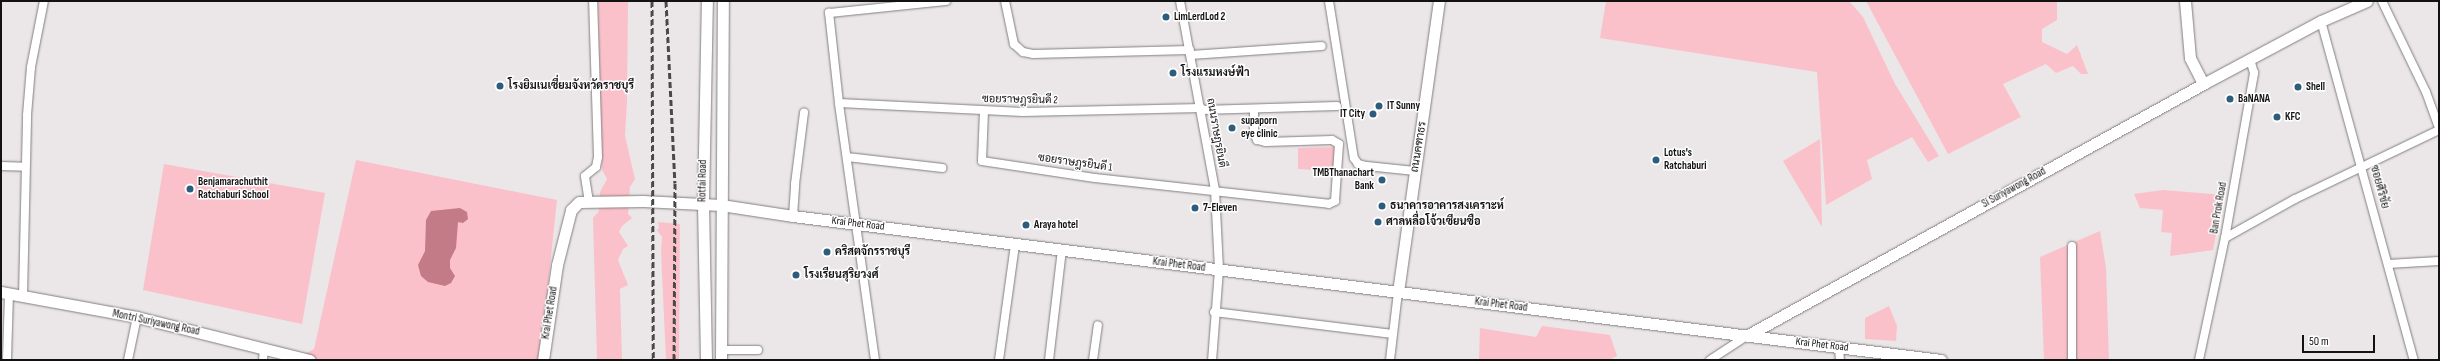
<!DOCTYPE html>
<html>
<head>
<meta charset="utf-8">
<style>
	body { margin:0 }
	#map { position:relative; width:2440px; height:361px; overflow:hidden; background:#ebe6e7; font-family:"Sofia Sans Condensed",Sarabun,sans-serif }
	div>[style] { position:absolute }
	.green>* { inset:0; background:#fbc1ca }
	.water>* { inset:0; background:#c37b87 }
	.roads { filter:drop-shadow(0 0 1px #827e7f) drop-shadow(0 0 1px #827e7f) }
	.street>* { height:8px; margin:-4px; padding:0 4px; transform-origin:4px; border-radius:4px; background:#fff }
	.secondary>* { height:11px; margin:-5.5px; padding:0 5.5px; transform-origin:5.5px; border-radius:5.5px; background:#fff }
	.rail>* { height:3px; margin-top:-1.5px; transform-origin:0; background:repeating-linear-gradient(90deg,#4a4848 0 6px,transparent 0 9px) }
	.dots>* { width:11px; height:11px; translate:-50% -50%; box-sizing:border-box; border:2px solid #fff; border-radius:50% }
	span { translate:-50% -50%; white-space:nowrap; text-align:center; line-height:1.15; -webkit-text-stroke:3px #fff; paint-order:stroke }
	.poi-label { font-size:11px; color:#131212; font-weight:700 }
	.left { translate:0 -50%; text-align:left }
	.right { translate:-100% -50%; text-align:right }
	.street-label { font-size:11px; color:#131212 }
	.frame { position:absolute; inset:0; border:2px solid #131212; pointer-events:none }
	.scale { position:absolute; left:2302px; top:335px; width:73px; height:18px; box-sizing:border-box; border:2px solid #131212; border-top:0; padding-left:5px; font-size:12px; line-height:14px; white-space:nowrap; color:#131212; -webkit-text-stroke:3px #fff; paint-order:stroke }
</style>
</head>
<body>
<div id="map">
	<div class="green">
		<div style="clip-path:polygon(598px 1px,628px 1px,627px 101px,625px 136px,635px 179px,630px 187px,628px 214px,632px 218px,622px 226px,619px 232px,628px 246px,623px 249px,618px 260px,628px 285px,620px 289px,622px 360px,597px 360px,593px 218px,599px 211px,600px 192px,607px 179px,602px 170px)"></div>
		<div style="clip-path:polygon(1606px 1px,1849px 1px,1863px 17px,1895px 84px,1939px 156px,1928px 162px,1912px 137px,1867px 160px,1872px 179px,1826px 205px,1817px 72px,1600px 38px)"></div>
		<div style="clip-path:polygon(1866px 1px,2057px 1px,2057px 20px,2042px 29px,2042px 42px,2067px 54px,2077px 45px,2088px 74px,2081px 74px,2073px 66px,2056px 73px,2046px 64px,2003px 84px,2021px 117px,1948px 154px)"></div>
		<div style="clip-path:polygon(1820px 139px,1822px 227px,1783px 161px)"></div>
		<div style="clip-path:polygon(1336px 147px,1333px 171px,1298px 169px,1298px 148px)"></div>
		<div style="clip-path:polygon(356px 160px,557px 200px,540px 360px,310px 360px,298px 357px,314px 349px)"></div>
		<div style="clip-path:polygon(164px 164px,325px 193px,302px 324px,143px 290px)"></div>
		<div style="clip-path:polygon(2163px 190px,2224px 195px,2213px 250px,2170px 256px,2172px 233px,2161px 232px,2163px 210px,2140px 208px,2134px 194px)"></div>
		<div style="clip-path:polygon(658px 222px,680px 224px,679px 360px,666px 360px,661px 252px,662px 237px,657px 230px,659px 228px)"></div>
		<div style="clip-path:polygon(2100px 231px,2106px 268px,2109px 360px,2044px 360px,2040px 257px)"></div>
		<div style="clip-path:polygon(1889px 306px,1897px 326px,1896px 341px,1865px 339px,1865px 318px)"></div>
		<div style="clip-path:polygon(1542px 326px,1610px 335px,1617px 356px,1609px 360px,1479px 360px,1480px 328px,1536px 337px)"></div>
	</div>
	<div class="water">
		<div style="clip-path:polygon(460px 208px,467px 212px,468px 219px,463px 223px,458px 222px,456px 248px,450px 260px,450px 268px,455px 276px,451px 283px,445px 286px,428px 282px,421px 276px,418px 265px,425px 251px,426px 220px,431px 211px)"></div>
	</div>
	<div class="roads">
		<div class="street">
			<div style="left:1005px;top:1px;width:44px;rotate:78.2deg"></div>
			<div style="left:1014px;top:44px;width:12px;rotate:42deg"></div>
			<div style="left:1023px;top:52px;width:10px;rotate:11deg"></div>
			<div style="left:1033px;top:54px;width:157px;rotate:-1.5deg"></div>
			<div style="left:1180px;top:1px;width:192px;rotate:79.5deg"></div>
			<div style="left:1215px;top:190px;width:80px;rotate:87.1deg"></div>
			<div style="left:1219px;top:270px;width:90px;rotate:94.4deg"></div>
			<div style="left:1329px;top:1px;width:159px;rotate:81deg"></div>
			<div style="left:1354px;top:158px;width:7px;rotate:56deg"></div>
			<div style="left:1358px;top:164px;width:9px;rotate:13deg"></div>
			<div style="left:1367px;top:166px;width:48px;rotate:5.9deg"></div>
			<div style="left:2382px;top:1px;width:101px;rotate:64.2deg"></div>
			<div style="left:2426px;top:92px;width:37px;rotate:70deg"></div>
			<div style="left:2321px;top:21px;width:352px;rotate:74.7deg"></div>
			<div style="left:1191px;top:55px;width:131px;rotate:-3.9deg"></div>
			<div style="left:839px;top:103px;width:184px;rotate:2.8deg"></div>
			<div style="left:1023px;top:112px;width:178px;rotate:-1.3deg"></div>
			<div style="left:1202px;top:110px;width:135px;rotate:-1.7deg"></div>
			<div style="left:984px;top:111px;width:50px;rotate:92.3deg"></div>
			<div style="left:982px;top:161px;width:114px;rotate:8.6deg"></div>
			<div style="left:1095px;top:178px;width:235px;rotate:6.3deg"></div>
			<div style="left:1329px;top:204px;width:7px;rotate:-27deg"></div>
			<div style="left:1335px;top:201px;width:57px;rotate:-86deg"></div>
			<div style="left:1339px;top:144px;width:8px;rotate:-150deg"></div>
			<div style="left:1332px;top:140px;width:66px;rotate:178.3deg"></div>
			<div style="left:1266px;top:142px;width:9px;rotate:-167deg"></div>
			<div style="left:1257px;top:140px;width:8px;rotate:-113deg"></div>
			<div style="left:1254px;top:133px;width:23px;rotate:-90deg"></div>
			<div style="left:847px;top:157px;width:96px;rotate:6.6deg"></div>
			<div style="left:1px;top:166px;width:24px;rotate:2deg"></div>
			<div style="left:589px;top:202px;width:26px;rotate:-99deg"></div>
			<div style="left:585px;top:176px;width:14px;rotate:-39deg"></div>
			<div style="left:596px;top:167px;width:10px;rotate:-79deg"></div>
			<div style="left:598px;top:157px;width:156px;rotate:-91.8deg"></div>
			<div style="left:793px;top:216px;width:32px;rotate:-86deg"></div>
			<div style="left:795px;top:184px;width:72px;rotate:-82.8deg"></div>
			<div style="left:2225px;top:238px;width:80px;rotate:-29.1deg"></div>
			<div style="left:2295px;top:199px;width:160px;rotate:-25.6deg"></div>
			<div style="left:2072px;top:246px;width:114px;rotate:90deg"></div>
			<div style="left:2388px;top:264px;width:51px;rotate:-3.4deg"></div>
			<div style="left:23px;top:296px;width:181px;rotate:-88.7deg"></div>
			<div style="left:27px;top:115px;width:48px;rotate:-85.2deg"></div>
			<div style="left:31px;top:67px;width:67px;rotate:-78.9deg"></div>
			<div style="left:1214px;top:312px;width:180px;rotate:7deg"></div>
			<div style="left:1839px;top:347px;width:13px;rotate:86deg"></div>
			<div style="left:721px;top:350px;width:37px"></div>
			<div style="left:7px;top:360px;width:67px;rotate:-88.3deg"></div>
			<div style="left:128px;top:360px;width:44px;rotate:-78.2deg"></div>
			<div style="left:263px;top:360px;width:12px;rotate:-85deg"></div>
			<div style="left:875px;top:360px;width:260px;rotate:-98deg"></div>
			<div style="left:839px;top:103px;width:91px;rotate:-96.3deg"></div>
			<div style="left:829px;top:13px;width:118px;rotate:-5.9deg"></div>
			<div style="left:999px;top:360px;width:117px;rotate:-82.1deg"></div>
			<div style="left:1049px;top:360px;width:111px;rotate:-83.3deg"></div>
			<div style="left:1093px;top:360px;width:35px;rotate:-82deg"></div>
			<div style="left:1390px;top:360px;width:68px;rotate:-83.3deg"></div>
			<div style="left:1710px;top:360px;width:45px;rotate:-33.3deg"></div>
			<div style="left:2199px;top:360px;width:125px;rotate:-78deg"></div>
			<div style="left:2225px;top:238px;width:168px;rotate:-80deg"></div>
			<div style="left:2254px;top:73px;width:15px;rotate:-106deg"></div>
		</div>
		<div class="secondary">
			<div style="left:2185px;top:1px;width:57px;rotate:85deg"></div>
			<div style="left:2190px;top:58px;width:29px;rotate:63deg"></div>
			<div style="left:1px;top:292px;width:138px;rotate:10.4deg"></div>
			<div style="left:137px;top:317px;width:178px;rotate:14deg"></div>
			<div style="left:1398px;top:292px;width:294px;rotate:-82deg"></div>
			<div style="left:1748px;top:335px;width:520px;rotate:-28.88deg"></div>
			<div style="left:2203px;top:84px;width:134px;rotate:-28.1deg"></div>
			<div style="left:2321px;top:21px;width:50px;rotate:-23.5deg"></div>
			<div style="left:543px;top:360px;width:96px;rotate:-81.6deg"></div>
			<div style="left:557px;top:265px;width:57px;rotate:-75.7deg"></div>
			<div style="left:571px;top:210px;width:11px;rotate:-45deg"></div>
			<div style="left:579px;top:202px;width:64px;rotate:-0.9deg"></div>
			<div style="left:643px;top:201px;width:78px;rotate:2.9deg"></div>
			<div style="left:721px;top:205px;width:73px;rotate:8.7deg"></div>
			<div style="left:793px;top:216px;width:1157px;rotate:7.15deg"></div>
			<div style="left:706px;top:360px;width:156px;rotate:-91.1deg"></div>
			<div style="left:703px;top:204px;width:203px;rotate:-88.9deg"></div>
			<div style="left:721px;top:360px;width:359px;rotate:-89.7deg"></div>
		</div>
	</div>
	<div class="rail">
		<div style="left:652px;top:1px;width:359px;rotate:89.8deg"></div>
		<div style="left:666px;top:1px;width:182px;rotate:87.2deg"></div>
		<div style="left:675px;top:183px;width:177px;rotate:90.3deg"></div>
	</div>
	<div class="dots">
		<div style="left:1166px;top:17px;background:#2c5e7b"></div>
		<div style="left:1173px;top:73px;background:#2c5e7b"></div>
		<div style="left:500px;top:86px;background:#2c5e7b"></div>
		<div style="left:2298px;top:87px;background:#2c5e7b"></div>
		<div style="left:2230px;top:99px;background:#2c5e7b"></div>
		<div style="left:1379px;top:106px;background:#2c5e7b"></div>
		<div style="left:1373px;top:114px;background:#2c5e7b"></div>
		<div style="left:2277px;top:117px;background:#2c5e7b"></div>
		<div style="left:1232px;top:128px;background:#2c5e7b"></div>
		<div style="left:1656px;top:160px;background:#2c5e7b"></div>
		<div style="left:1382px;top:180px;background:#2c5e7b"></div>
		<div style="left:190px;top:189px;background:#2c5e7b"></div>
		<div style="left:1382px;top:206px;background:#2c5e7b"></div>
		<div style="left:1195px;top:208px;background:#2c5e7b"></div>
		<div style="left:1378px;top:222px;background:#2c5e7b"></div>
		<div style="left:1026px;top:225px;background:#2c5e7b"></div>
		<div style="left:827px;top:252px;background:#2c5e7b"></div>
		<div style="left:796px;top:275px;background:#2c5e7b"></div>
	</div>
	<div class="poi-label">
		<span class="left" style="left:1174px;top:17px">LimLerdLod 2</span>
		<span class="left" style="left:1181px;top:73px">โรงแรมหงษ์ฟ้า</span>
		<span class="left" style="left:508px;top:86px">โรงยิมเนเซี่ยมจังหวัดราชบุรี</span>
		<span class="left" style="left:2306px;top:87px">Shell</span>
		<span class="left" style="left:2238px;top:99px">BaNANA</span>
		<span class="left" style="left:1387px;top:106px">IT Sunny</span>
		<span class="right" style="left:1365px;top:114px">IT City</span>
		<span class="left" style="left:2285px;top:117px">KFC</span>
		<span class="left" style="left:1241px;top:128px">supaporn<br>eye clinic</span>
		<span class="left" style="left:1664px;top:160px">Lotus's<br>Ratchaburi</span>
		<span class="right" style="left:1374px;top:180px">TMBThanachart<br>Bank</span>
		<span class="left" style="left:198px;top:189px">Benjamarachuthit<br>Ratchaburi School</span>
		<span class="left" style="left:1390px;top:206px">ธนาคารอาคารสงเคราะห์</span>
		<span class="left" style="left:1203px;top:208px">7-Eleven</span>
		<span class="left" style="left:1386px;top:222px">ศาลหลื่อโจ้วเซียนซือ</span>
		<span class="left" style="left:1034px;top:225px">Araya hotel</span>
		<span class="left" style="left:835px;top:252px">คริสตจักรราชบุรี</span>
		<span class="left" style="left:804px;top:275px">โรงเรียนสุริยวงศ์</span>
	</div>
	<div class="street-label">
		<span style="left:1020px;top:100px;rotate:1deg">ซอยราษฎรยินดี 2</span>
		<span style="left:1216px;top:133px;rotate:80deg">ถนนราษฎรยินดี</span>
		<span style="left:1419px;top:147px;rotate:-81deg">ถนนคฑาธร</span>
		<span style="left:1075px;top:163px;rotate:8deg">ซอยราษฎรยินดี 1</span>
		<span style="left:703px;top:181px;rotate:-89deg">Rotfai Road</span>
		<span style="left:2379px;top:187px;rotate:75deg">ซอยศิริชัย</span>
		<span style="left:2014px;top:188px;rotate:-29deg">Si Suriyawong Road</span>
		<span style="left:2219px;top:208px;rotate:-80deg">Ban Prok Road</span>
		<span style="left:858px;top:224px;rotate:7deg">Krai Phet Road</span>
		<span style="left:1179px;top:265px;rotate:7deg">Krai Phet Road</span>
		<span style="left:1501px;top:305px;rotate:7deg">Krai Phet Road</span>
		<span style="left:550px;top:313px;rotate:-81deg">Krai Phet Road</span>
		<span style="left:156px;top:323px;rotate:12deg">Montri Suriyawong Road</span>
		<span style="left:1822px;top:345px;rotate:7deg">Krai Phet Road</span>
	</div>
	<div class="frame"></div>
	<div class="scale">50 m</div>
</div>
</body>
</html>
